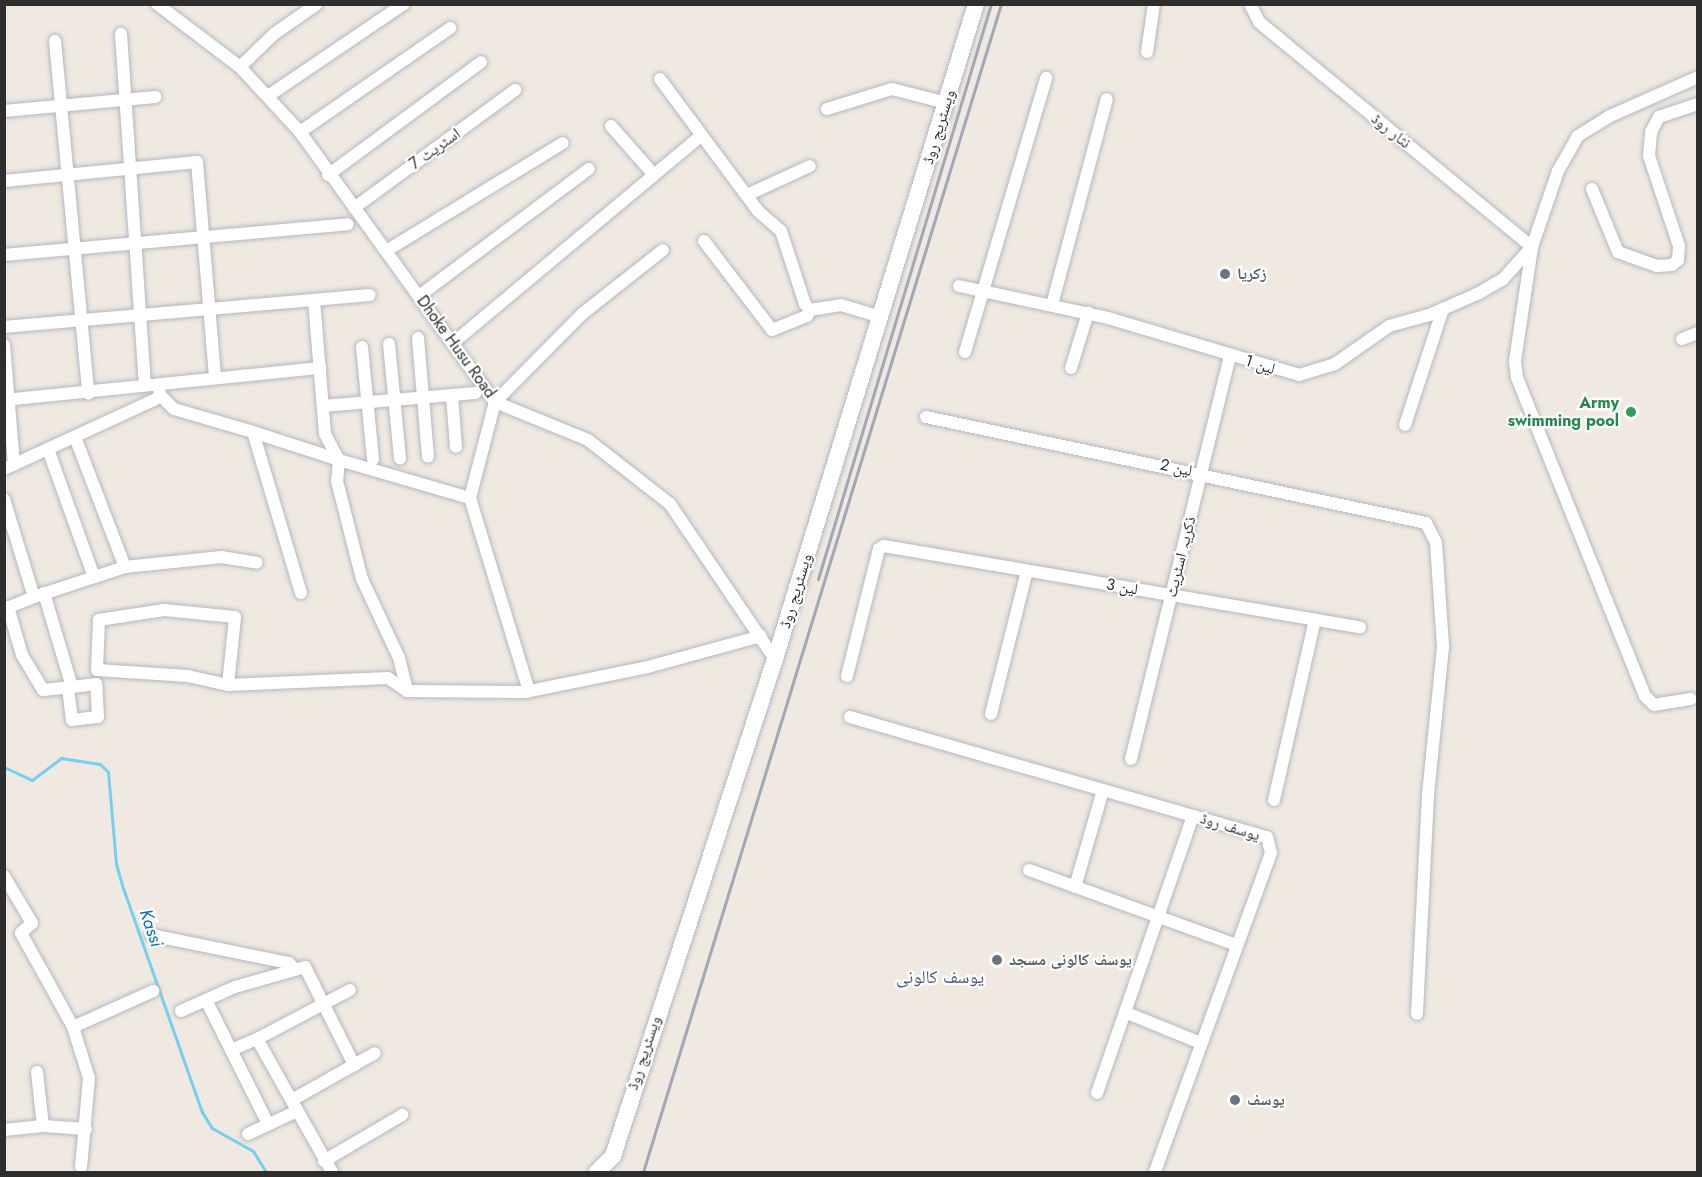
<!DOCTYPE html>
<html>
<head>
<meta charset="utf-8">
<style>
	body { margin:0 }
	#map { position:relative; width:1702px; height:1177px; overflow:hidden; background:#efe9e1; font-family:Jost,"Noto Naskh Arabic",sans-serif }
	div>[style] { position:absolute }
	.stream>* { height:3px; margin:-1.5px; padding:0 1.5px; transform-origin:1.5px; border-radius:1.5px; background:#75cff0 }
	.roads { filter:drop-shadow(0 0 2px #b4b7c1) drop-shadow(0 0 2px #b4b7c1) }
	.street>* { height:12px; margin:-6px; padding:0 6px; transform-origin:6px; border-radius:6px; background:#fff }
	.secondary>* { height:16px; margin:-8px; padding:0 8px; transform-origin:8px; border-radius:8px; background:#fff }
	.rail>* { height:3px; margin:-1.5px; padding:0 1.5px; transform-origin:1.5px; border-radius:1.5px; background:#a3a6b8 }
	.dots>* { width:16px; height:16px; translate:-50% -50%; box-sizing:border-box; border:3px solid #fff; border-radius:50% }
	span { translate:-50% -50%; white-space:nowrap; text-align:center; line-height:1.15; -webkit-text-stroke:4.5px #fff; paint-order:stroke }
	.street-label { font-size:16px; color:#2e2e2e }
	.worship-label { font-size:16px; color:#5b616d; font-weight:700 }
	.left { translate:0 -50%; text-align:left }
	.leisure-label { font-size:16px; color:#27864d; font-weight:700 }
	.right { translate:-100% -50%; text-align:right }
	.water-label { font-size:18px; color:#0d6fa3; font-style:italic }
	.neighbourhood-label { font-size:18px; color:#4d5680 }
	.frame { position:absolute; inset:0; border:6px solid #2e2e2e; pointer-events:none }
</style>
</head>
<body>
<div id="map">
	<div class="stream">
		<div style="left:4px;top:767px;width:31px;rotate:25deg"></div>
		<div style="left:32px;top:780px;width:36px;rotate:-37deg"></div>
		<div style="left:61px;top:758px;width:39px;rotate:9deg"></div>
		<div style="left:100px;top:764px;width:11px;rotate:45deg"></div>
		<div style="left:108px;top:772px;width:92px;rotate:85deg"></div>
		<div style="left:116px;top:864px;width:25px;rotate:74deg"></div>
		<div style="left:123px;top:888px;width:238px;rotate:70.6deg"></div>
		<div style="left:202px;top:1112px;width:19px;rotate:58deg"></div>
		<div style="left:212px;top:1128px;width:47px;rotate:29.3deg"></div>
		<div style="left:253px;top:1151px;width:25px;rotate:58deg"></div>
	</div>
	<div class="roads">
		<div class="street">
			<div style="left:157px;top:4px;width:104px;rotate:37.2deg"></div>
			<div style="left:240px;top:67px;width:88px;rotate:47.3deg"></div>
			<div style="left:300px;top:132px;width:333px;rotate:54.2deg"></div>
			<div style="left:495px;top:402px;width:100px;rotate:22.2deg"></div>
			<div style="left:588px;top:440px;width:104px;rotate:38deg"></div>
			<div style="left:670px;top:504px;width:187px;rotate:55.9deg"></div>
			<div style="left:1250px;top:4px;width:20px;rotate:63deg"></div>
			<div style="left:1259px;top:22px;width:354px;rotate:39.5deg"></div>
			<div style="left:121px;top:34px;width:351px;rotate:86.1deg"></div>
			<div style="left:55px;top:41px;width:354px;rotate:84.6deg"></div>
			<div style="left:1147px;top:52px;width:49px;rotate:-81.7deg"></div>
			<div style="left:240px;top:67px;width:47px;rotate:-44.1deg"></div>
			<div style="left:274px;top:34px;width:52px;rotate:-34.9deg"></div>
			<div style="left:660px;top:79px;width:164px;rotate:53.4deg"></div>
			<div style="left:758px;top:211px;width:30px;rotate:41deg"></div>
			<div style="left:781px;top:231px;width:77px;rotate:71.8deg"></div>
			<div style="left:805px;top:304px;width:8px;rotate:50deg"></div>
			<div style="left:268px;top:96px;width:164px;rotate:-34.1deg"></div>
			<div style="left:827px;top:109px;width:68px;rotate:-17.1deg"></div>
			<div style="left:892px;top:89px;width:57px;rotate:14.3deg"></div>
			<div style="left:4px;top:111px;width:152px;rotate:-5.3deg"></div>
			<div style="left:611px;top:126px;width:65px;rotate:48.7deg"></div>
			<div style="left:300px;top:132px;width:183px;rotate:-34.7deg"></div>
			<div style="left:328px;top:175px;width:190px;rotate:-36.4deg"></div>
			<div style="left:4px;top:181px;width:194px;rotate:-5.6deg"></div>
			<div style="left:197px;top:162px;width:216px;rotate:85.2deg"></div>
			<div style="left:1592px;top:189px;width:68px;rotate:67.6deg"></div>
			<div style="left:1618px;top:252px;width:41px;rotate:19.7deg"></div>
			<div style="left:1657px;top:266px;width:15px;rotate:-4deg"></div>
			<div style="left:1672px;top:265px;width:8px;rotate:-40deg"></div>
			<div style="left:1678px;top:260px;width:14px;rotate:-86deg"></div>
			<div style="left:1679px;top:246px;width:95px;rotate:-108.4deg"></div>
			<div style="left:1649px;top:156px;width:24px;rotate:-85deg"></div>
			<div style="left:1651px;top:132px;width:17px;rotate:-62deg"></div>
			<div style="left:1659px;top:117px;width:41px;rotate:-18.4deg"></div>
			<div style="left:747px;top:195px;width:69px;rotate:-24.7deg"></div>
			<div style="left:354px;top:208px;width:200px;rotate:-36.2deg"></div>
			<div style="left:704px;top:241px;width:112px;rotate:52.6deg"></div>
			<div style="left:772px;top:330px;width:38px;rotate:-22deg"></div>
			<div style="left:807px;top:316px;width:7px;rotate:-63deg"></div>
			<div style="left:810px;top:310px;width:31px;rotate:-9deg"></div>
			<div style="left:841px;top:305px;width:42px;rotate:16.7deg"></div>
			<div style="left:386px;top:251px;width:207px;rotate:-31.4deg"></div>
			<div style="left:4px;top:255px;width:345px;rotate:-5.1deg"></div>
			<div style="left:959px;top:286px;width:152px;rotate:12.1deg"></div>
			<div style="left:1108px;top:318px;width:199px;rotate:16.6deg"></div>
			<div style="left:1299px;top:375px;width:38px;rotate:-17deg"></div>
			<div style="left:1335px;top:364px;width:66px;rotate:-35.1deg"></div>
			<div style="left:1389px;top:326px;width:41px;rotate:-15.4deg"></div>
			<div style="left:1429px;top:315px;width:55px;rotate:-23.7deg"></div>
			<div style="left:1479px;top:293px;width:28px;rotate:-30deg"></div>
			<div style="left:1503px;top:279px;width:42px;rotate:-47.9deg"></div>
			<div style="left:419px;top:296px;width:212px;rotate:-36.8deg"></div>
			<div style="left:314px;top:300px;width:134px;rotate:85.3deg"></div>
			<div style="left:325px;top:434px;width:30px;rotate:62deg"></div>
			<div style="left:339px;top:460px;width:136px;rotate:16.2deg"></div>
			<div style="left:470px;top:498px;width:99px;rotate:-75.4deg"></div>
			<div style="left:495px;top:402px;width:124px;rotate:-45.3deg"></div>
			<div style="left:582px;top:314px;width:103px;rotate:-38.3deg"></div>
			<div style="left:1052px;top:305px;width:213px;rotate:-75.1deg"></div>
			<div style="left:4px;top:327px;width:367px;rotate:-5deg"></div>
			<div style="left:418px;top:338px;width:119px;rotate:85.2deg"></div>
			<div style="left:1682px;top:339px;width:17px;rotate:-21deg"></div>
			<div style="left:453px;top:343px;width:323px;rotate:-39.9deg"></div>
			<div style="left:389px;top:344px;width:115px;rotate:84.5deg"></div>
			<div style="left:4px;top:345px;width:120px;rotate:85.2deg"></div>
			<div style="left:362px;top:347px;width:113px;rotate:84.4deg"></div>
			<div style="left:965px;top:352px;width:286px;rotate:-73.5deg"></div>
			<div style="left:1071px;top:368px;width:58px;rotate:-72.8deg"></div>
			<div style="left:452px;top:395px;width:52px;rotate:85.6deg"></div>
			<div style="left:161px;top:396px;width:18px;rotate:45deg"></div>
			<div style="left:174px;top:409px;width:82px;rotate:16.2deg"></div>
			<div style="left:253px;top:432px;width:168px;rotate:73.4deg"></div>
			<div style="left:4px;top:400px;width:318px;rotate:-5.8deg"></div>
			<div style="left:323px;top:406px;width:153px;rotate:-4.9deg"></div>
			<div style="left:926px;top:417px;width:511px;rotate:11.97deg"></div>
			<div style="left:1426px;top:523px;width:22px;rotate:63deg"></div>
			<div style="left:1436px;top:543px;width:104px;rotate:86.1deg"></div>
			<div style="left:1443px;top:647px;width:149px;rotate:95.8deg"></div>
			<div style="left:1428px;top:795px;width:219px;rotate:92.9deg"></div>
			<div style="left:1405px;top:425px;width:122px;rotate:-71.9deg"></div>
			<div style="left:253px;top:432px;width:90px;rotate:18deg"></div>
			<div style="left:339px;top:460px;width:21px;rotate:95deg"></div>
			<div style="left:337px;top:481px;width:101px;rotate:75.7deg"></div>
			<div style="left:362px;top:579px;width:87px;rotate:64.9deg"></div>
			<div style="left:399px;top:658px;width:34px;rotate:76deg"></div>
			<div style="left:75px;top:437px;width:139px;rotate:69deg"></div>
			<div style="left:125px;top:567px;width:33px;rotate:162deg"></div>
			<div style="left:4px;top:469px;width:163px;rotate:-24.7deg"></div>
			<div style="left:152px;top:401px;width:10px;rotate:-29deg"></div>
			<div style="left:161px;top:396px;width:6px;rotate:-108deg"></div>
			<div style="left:470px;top:498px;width:202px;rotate:73deg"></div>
			<div style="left:4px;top:499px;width:102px;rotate:73deg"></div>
			<div style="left:34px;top:597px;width:32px;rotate:158deg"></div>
			<div style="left:125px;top:567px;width:97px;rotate:-5.9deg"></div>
			<div style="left:221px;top:557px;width:36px;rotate:9deg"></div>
			<div style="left:34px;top:597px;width:63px;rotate:-18.4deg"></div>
			<div style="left:94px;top:577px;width:136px;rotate:-109.8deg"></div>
			<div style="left:8px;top:607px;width:50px;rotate:73.7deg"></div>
			<div style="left:22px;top:655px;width:41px;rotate:59deg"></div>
			<div style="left:43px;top:690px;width:29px;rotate:-6deg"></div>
			<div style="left:72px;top:687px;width:98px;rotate:-106.6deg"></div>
			<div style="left:847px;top:676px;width:131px;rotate:-75.9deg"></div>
			<div style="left:879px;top:549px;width:6px;rotate:-31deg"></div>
			<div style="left:884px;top:546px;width:483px;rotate:9.7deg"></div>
			<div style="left:228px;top:685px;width:68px;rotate:-84.1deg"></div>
			<div style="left:235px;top:617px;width:71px;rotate:-174.4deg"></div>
			<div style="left:164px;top:610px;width:66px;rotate:171.3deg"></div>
			<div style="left:99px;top:620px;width:50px;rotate:92.3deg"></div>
			<div style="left:97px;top:670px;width:91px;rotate:3.8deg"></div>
			<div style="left:188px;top:676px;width:41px;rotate:12.7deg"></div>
			<div style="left:228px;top:685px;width:160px;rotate:-2.5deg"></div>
			<div style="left:388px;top:678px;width:23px;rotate:34deg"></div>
			<div style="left:407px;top:691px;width:118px;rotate:0.5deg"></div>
			<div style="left:525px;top:692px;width:126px;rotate:-11.5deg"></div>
			<div style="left:648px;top:667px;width:117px;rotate:-15.3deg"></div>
			<div style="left:68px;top:688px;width:32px;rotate:83deg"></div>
			<div style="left:72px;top:720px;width:26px;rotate:-7deg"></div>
			<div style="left:98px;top:717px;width:33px;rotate:-93deg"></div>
			<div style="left:96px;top:684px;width:24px;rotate:173deg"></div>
			<div style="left:1691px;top:699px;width:37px;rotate:171deg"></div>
			<div style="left:1654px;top:705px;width:13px;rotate:-135deg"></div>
			<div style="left:1645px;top:696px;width:343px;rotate:-111.9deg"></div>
			<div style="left:1517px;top:378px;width:17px;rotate:-97deg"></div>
			<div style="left:1515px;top:361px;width:115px;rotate:-81.5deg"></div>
			<div style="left:1532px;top:247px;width:80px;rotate:-71.1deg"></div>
			<div style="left:1558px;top:171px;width:40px;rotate:-60.3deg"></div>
			<div style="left:1578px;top:136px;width:38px;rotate:-32deg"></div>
			<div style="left:1610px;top:116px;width:96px;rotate:-23.9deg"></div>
			<div style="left:991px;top:714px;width:147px;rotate:-75.9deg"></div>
			<div style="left:850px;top:717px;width:434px;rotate:16.1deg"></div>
			<div style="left:1267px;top:837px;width:16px;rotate:76deg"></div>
			<div style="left:1271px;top:853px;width:339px;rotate:110deg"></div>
			<div style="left:1131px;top:759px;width:416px;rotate:-76.2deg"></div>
			<div style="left:1274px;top:800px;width:185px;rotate:-77.2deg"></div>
			<div style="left:1029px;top:870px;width:220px;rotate:19.9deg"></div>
			<div style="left:4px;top:876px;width:55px;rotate:59.2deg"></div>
			<div style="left:32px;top:923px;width:15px;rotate:138deg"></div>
			<div style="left:21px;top:933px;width:107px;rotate:61deg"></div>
			<div style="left:73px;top:1027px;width:53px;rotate:72.6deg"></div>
			<div style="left:89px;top:1078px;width:89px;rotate:95.1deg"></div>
			<div style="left:1075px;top:887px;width:101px;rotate:-73.9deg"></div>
			<div style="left:151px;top:935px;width:141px;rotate:11.5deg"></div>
			<div style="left:289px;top:963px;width:9px;rotate:49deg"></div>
			<div style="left:206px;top:1000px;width:139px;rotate:63.4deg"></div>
			<div style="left:181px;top:1011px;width:59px;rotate:-24deg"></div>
			<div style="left:235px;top:987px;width:73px;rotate:-15.9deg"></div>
			<div style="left:305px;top:967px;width:110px;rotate:63.4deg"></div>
			<div style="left:1127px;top:1013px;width:80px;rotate:22.1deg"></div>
			<div style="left:73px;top:1027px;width:88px;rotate:-24.2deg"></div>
			<div style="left:231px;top:1050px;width:28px;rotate:-23deg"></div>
			<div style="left:37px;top:1072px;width:54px;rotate:83.7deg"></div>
			<div style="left:1097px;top:1093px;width:293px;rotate:-70.9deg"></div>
			<div style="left:292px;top:1100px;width:95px;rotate:-29.5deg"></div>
			<div style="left:4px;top:1130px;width:39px;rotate:-6deg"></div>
			<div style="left:43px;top:1126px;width:43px;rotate:4deg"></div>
			<div style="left:248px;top:1134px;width:54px;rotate:-25.1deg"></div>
			<div style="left:324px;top:1161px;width:91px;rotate:-30.5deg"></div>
			<div style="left:332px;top:1172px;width:153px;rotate:-119.4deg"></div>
			<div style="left:257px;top:1039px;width:105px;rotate:-27.8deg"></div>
		</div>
		<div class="secondary">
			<div style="left:597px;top:1172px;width:23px;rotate:-45deg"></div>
			<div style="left:613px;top:1156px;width:523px;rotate:-71.95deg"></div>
			<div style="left:775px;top:659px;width:685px;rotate:-72.94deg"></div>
		</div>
	</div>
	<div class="rail">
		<div style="left:818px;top:579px;width:600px;rotate:-73.26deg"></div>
		<div style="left:643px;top:1172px;width:1222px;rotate:-72.96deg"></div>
	</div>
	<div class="dots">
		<div style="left:1225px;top:274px;background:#6b7280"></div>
		<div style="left:1631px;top:412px;background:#2e9e5b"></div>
		<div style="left:997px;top:960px;background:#6b7280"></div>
		<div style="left:1235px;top:1100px;background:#6b7280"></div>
	</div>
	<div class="street-label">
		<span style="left:939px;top:127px;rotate:-73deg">ویسٹریج روڈ</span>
		<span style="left:1391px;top:131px;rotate:39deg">نثار روڈ</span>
		<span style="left:435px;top:149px;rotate:-36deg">اسٹریٹ 7</span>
		<span style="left:456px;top:347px;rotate:54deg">Dhoke Husu Road</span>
		<span style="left:1260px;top:365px;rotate:18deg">لین 1</span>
		<span style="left:1176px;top:468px;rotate:12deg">لین 2</span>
		<span style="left:1181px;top:557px;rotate:-76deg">ذکریہ اسٹریٹ</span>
		<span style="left:1122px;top:587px;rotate:10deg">لین 3</span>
		<span style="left:796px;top:591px;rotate:-73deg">ویسٹریج روڈ</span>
		<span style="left:1230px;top:827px;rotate:17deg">یوسف روڈ</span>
		<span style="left:644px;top:1053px;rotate:-72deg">ویسٹریج روڈ</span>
	</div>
	<div class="worship-label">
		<span class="left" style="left:1237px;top:274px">زکریا</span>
		<span class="left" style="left:1009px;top:960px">یوسف کالونی مسجد</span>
		<span class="left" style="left:1247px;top:1100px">یوسف</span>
	</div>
	<div class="leisure-label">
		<span class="right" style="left:1619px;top:412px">Army<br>swimming pool</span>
	</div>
	<div class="water-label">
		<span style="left:151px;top:928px;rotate:71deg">Kassi</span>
	</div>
	<div class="neighbourhood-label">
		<span style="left:940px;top:977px">یوسف کالونی</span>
	</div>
	<div class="frame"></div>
</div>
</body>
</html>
